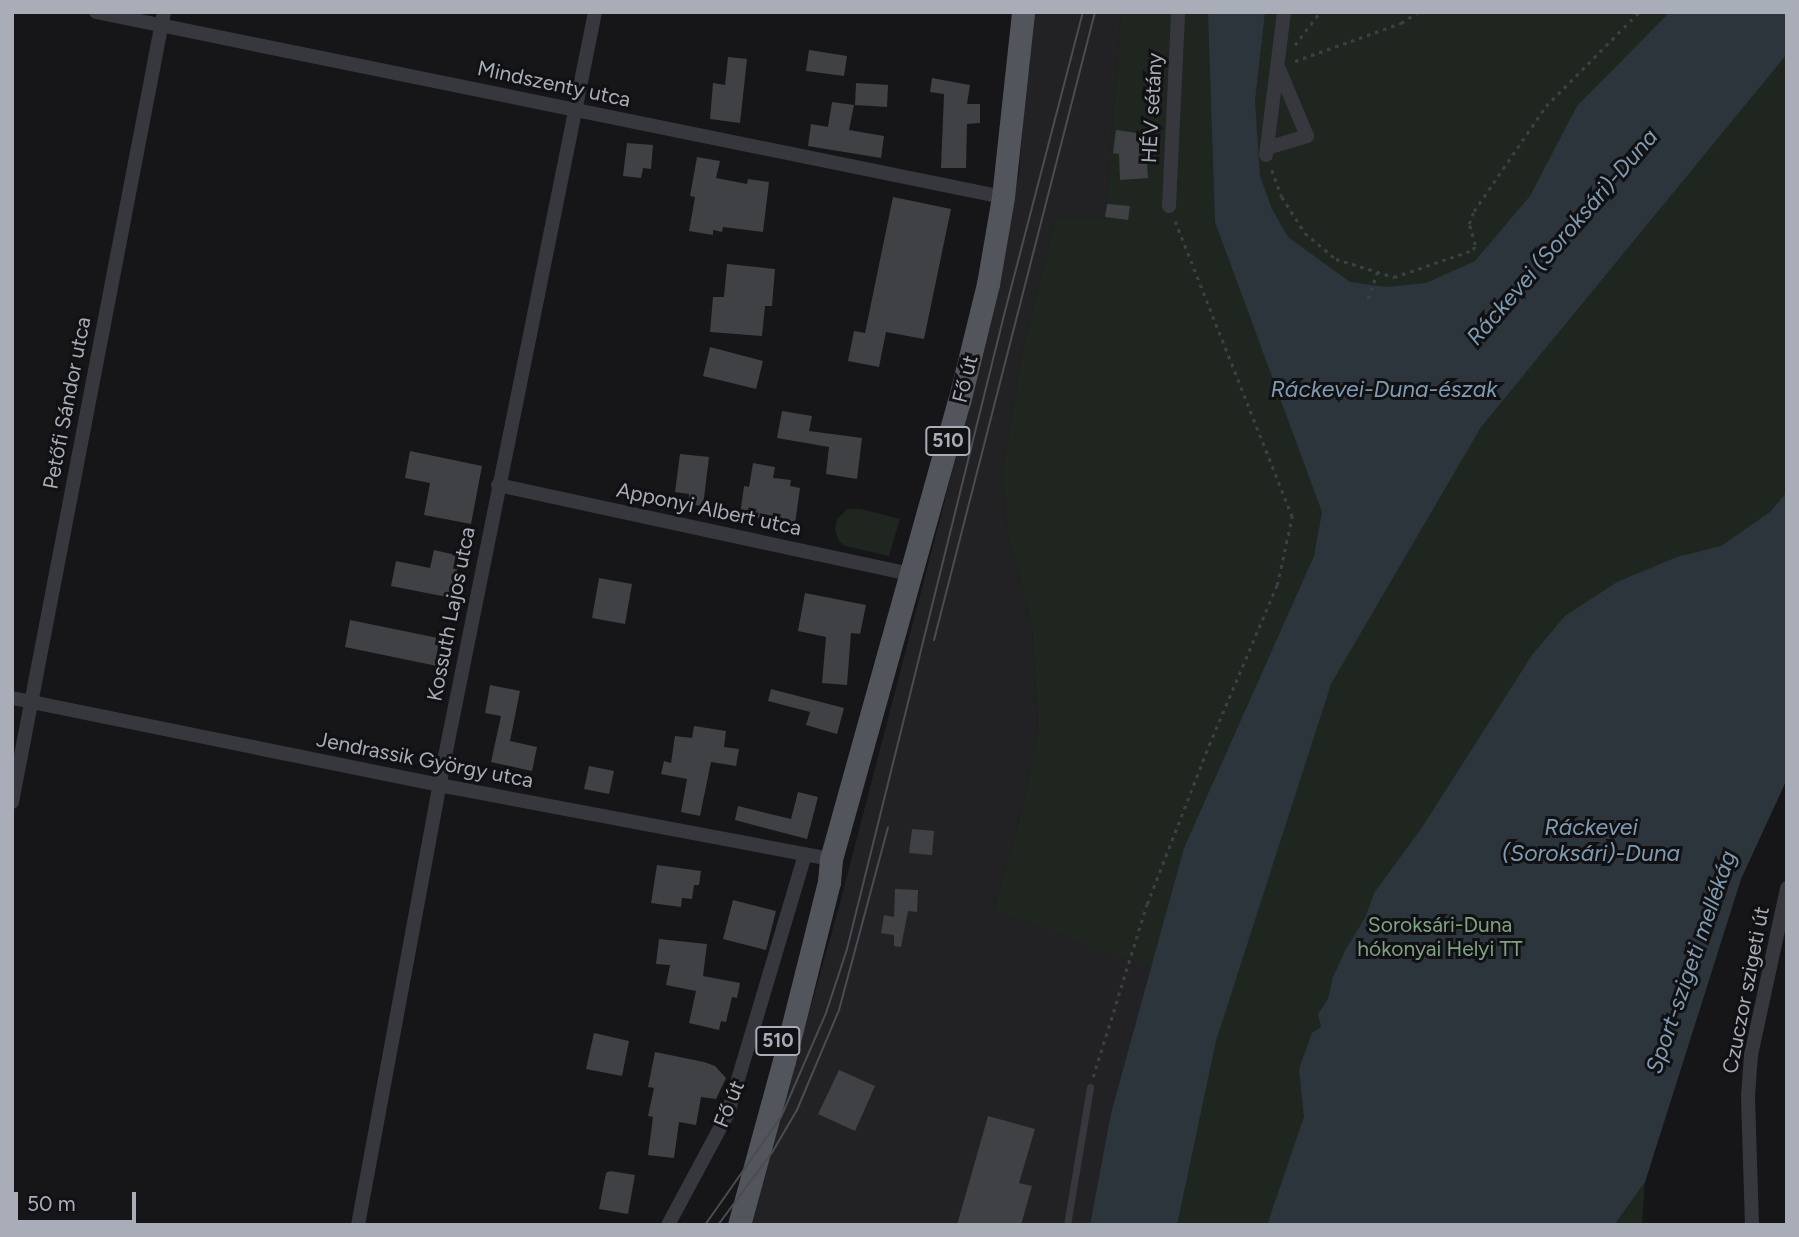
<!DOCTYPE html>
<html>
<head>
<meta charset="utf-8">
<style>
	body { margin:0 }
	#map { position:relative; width:1799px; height:1237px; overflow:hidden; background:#161618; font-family:Figtree,sans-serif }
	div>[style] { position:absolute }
	.built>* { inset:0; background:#222225 }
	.green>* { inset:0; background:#1e261f }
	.water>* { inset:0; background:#2c353c }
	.building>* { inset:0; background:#404145 }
	.path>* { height:2.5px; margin-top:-1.25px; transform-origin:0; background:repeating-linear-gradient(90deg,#3d3f44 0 3.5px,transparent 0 8.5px) }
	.service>* { height:7px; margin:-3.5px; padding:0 3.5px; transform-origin:3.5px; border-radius:3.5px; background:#37383d }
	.minor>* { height:14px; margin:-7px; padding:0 7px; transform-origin:7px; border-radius:7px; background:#37383d }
	.primary>* { height:23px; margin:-11.5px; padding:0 11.5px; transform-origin:11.5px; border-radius:11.5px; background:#53555c }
	.tram>* { height:2px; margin:-1px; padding:0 1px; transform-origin:1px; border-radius:1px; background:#4a4c52 }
	span { translate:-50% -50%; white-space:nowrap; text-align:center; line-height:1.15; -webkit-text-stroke:6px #111113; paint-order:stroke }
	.shield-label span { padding:2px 5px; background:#111113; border:2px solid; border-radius:5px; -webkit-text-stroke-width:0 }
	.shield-label { font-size:19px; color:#a8adb8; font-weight:700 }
	.street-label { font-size:21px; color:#a8adb8 }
	.park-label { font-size:21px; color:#7fa381 }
	.water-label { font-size:23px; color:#7f9bb3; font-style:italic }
	.frame { position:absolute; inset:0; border:14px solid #a8adb8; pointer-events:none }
	.scale { position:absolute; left:14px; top:1192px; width:122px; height:32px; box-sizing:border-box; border:4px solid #a8adb8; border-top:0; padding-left:9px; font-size:21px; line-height:24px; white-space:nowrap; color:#a8adb8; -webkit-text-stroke:5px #111113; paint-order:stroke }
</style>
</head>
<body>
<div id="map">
	<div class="built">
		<div style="clip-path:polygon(1031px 12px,1121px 12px,1105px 220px,1055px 220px,1022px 352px,1002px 472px,1007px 531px,1032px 627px,1038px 726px,1020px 818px,993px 911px,1152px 966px,1111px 1113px,1090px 1225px,749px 1225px,840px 903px,972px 396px,1019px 173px)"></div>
	</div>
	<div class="green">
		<div style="clip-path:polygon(1121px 12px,1787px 12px,1787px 779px,1741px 879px,1645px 1182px,1642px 1225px,1090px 1225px,1111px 1113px,1152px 967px,993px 911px,1020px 818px,1038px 726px,1032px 627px,1007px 531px,1002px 472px,1022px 352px,1055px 219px,1105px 220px)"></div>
		<div style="clip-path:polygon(848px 509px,861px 509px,900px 519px,889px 556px,845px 546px,839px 541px,835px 530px,837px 519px)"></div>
	</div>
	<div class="water">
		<div style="clip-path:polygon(1208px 12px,1265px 12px,1255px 101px,1260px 176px,1272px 209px,1288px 237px,1350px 282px,1386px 287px,1426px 283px,1475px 261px,1530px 196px,1577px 106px,1670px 12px,1787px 12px,1787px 54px,1481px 427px,1331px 684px,1216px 1041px,1177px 1225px,1090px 1225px,1111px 1113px,1184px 848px,1314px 556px,1322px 512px,1215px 222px)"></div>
		<div style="clip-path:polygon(1787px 492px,1787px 779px,1741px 879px,1645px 1182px,1614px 1225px,1267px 1225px,1304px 1117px,1299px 1069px,1312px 1033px,1321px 1027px,1318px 1014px,1328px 999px,1333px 977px,1346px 949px,1365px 918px,1374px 893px,1421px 829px,1532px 655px,1565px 616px,1617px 582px,1677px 557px,1721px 546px,1770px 512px)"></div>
	</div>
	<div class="building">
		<div style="clip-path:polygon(809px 50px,847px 56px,844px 76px,806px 71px)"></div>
		<div style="clip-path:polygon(728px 57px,747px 59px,740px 123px,710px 119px,713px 83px,725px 85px)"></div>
		<div style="clip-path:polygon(932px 78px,970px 85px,967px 104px,980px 104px,980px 123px,967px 124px,966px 168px,941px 168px,944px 94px,930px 92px)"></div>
		<div style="clip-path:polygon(856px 83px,888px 85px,887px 107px,855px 105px)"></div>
		<div style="clip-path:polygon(832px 102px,854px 105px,849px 130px,884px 136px,881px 158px,808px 146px,811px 124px,828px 127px)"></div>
		<div style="clip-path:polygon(1116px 130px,1144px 134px,1139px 161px,1147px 161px,1148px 178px,1120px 180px,1119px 154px,1113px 153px)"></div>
		<div style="clip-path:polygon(627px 143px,653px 145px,651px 169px,643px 168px,641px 178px,623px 176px)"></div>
		<div style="clip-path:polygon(697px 157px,720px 161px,716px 178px,747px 184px,748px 179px,769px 182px,763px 232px,723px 227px,722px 232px,713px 230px,713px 235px,689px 231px,695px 197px,690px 196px)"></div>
		<div style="clip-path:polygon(893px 197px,951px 209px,924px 339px,886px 332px,879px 367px,848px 361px,854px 331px,865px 333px)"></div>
		<div style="clip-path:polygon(1107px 204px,1130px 206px,1128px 220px,1105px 217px)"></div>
		<div style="clip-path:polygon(727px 264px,775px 269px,772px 306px,765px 306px,762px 336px,710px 332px,713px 297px,724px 297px)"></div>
		<div style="clip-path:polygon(710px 347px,763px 361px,756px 389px,703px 376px)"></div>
		<div style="clip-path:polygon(782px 411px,812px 416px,809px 431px,862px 438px,857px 479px,826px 474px,829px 447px,777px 438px)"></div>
		<div style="clip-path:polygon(410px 451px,482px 466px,471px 524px,424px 515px,430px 483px,405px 478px)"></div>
		<div style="clip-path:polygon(680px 454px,709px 457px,703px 506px,688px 504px,689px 494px,675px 492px)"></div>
		<div style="clip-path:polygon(753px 463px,775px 467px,773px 478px,791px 480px,790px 486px,800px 488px,795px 524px,740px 515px,744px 486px,749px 487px)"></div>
		<div style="clip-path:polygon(434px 550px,460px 556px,452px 598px,391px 586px,396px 561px,430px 568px)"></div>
		<div style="clip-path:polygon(599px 578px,632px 584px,625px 624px,592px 618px)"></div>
		<div style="clip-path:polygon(805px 593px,866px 605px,860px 634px,851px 633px,847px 685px,822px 683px,826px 637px,798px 631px)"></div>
		<div style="clip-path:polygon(350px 620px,443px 639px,437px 666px,345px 647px)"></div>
		<div style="clip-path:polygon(490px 685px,520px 691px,510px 741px,537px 747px,532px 771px,491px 762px,501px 716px,485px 713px)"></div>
		<div style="clip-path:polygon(771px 689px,844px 708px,837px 734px,806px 725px,810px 712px,768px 701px)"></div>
		<div style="clip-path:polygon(694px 726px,726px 731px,724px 747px,739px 749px,736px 766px,711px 762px,700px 816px,681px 812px,687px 779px,661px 774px,664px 761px,671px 763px,675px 736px,692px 738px)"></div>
		<div style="clip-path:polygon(589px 766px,614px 771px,609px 794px,584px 789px)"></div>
		<div style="clip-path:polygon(798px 792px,818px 797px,807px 839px,735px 820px,738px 806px,791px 819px)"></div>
		<div style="clip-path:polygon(912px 829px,934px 831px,932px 855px,909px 853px)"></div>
		<div style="clip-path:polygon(657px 865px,701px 871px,699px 885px,694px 885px,692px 899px,682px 898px,681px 907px,651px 903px)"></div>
		<div style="clip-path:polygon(895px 889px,918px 890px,917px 912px,908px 911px,901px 947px,894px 946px,894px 935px,881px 933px,884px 915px,894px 917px)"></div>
		<div style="clip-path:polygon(733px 900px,776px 911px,766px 950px,723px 939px)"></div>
		<div style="clip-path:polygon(659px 939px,707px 944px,703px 976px,740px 983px,737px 998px,732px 997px,726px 1022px,721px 1021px,719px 1030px,689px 1023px,696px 991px,666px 985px,670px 965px,656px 964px)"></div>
		<div style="clip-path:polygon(594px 1033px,629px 1041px,622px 1076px,586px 1069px)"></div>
		<div style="clip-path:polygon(655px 1052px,704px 1062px,715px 1066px,726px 1078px,716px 1099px,701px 1097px,696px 1125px,679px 1122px,674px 1158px,648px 1155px,653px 1117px,648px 1116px,654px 1088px,648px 1087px)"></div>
		<div style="clip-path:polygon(839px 1070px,875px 1086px,855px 1131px,818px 1114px)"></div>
		<div style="clip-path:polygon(988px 1116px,1035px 1129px,1019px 1183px,1032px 1186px,1021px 1225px,957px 1225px)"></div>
		<div style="clip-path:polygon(610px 1171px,635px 1175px,628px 1214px,599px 1209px,606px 1173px)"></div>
	</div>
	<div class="path">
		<div style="left:1295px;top:45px;width:41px;rotate:-52.9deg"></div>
		<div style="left:1295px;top:61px;width:113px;rotate:-19.7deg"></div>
		<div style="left:1401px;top:23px;width:20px;rotate:-33deg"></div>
		<div style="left:1272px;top:170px;width:29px;rotate:70deg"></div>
		<div style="left:1282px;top:197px;width:43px;rotate:57.4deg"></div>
		<div style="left:1305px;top:233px;width:40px;rotate:40deg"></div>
		<div style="left:1336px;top:259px;width:61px;rotate:17.2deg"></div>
		<div style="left:1394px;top:277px;width:83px;rotate:-18.9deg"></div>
		<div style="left:1473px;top:250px;width:5px;rotate:-68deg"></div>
		<div style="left:1475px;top:245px;width:22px;rotate:-106deg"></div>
		<div style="left:1469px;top:224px;width:14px;rotate:-69deg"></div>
		<div style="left:1474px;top:211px;width:127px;rotate:-55.6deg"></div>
		<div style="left:1546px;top:106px;width:132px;rotate:-45.3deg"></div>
		<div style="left:1368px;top:299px;width:28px;rotate:-71deg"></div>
		<div style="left:1093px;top:1077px;width:181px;rotate:-72.7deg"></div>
		<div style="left:1147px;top:904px;width:171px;rotate:-68.7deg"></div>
		<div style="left:1209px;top:745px;width:174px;rotate:-67deg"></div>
		<div style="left:1277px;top:585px;width:70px;rotate:-77.6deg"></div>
		<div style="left:1292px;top:517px;width:318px;rotate:-111.6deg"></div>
	</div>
	<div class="service">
		<div style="left:1067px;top:1225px;width:140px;rotate:-80.5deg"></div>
	</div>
	<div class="minor">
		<div style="left:96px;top:12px;width:926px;rotate:11.53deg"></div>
		<div style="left:1267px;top:148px;width:42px;rotate:-16.7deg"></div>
		<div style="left:1307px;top:136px;width:73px;rotate:-112.7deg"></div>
		<div style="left:1266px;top:155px;width:144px;rotate:-82.8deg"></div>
		<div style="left:1169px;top:206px;width:194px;rotate:-87.3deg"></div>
		<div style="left:498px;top:485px;width:422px;rotate:12.2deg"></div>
		<div style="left:12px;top:698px;width:436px;rotate:11.5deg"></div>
		<div style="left:439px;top:785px;width:399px;rotate:10.7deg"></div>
		<div style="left:12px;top:802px;width:804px;rotate:-79.11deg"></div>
		<div style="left:358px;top:1225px;width:467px;rotate:-79.5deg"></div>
		<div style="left:443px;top:766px;width:769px;rotate:-78.6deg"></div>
		<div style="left:668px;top:1225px;width:127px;rotate:-61.8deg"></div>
		<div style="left:728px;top:1113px;width:270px;rotate:-73.4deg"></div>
		<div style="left:1752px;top:1225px;width:129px;rotate:-91.8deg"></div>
		<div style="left:1748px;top:1096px;width:41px;rotate:-85.8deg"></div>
		<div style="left:1751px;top:1055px;width:171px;rotate:-77.8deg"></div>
	</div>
	<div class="primary">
		<div style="left:739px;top:1225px;width:170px;rotate:-74.7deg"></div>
		<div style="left:784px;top:1061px;width:185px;rotate:-75.9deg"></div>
		<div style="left:829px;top:882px;width:23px;rotate:-85deg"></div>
		<div style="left:831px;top:859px;width:475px;rotate:-74.4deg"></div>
		<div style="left:959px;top:402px;width:122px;rotate:-76.2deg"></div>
		<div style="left:988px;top:284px;width:88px;rotate:-80.2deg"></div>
		<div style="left:1003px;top:197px;width:186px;rotate:-83.8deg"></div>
	</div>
	<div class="tram">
		<div style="left:934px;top:640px;width:648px;rotate:-75.62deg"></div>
		<div style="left:705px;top:1225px;width:132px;rotate:-54.9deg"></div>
		<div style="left:781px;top:1117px;width:113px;rotate:-66.6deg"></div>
		<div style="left:826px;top:1013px;width:67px;rotate:-71.8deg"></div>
		<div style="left:847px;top:949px;width:653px;rotate:-76.09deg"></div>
		<div style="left:1004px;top:315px;width:313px;rotate:-75.4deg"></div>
		<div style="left:718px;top:1225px;width:92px;rotate:-53.4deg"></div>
		<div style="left:773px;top:1151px;width:48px;rotate:-59.7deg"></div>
		<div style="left:797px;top:1110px;width:108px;rotate:-67.2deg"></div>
		<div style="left:839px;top:1010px;width:189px;rotate:-75deg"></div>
	</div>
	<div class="shield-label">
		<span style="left:948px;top:441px">510</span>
		<span style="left:778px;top:1041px">510</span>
	</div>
	<div class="street-label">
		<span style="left:554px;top:84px;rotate:12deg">Mindszenty utca</span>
		<span style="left:1152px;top:108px;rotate:-87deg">HÉV sétány</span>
		<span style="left:965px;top:379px;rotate:-76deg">Fő út</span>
		<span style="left:67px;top:403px;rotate:-79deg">Petőfi Sándor utca</span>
		<span style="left:709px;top:509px;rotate:12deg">Apponyi Albert utca</span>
		<span style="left:451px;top:614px;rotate:-79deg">Kossuth Lajos utca</span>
		<span style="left:425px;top:760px;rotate:11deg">Jendrassik György utca</span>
		<span style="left:1746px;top:990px;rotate:-79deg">Czuczor szigeti út</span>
		<span style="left:729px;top:1104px;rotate:-68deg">Fő út</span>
	</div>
	<div class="park-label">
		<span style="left:1440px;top:937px">Soroksári-Duna<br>hókonyai Helyi TT</span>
	</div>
	<div class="water-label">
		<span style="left:1562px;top:237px;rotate:-49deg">Ráckevei (Soroksári)-Duna</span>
		<span style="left:1384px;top:389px">Ráckevei-Duna-észak</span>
		<span style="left:1591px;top:840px">Ráckevei<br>(Soroksári)-Duna</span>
		<span style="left:1691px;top:962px;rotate:-71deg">Sport-szigeti mellékág</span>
	</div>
	<div class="frame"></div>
	<div class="scale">50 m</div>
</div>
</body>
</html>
